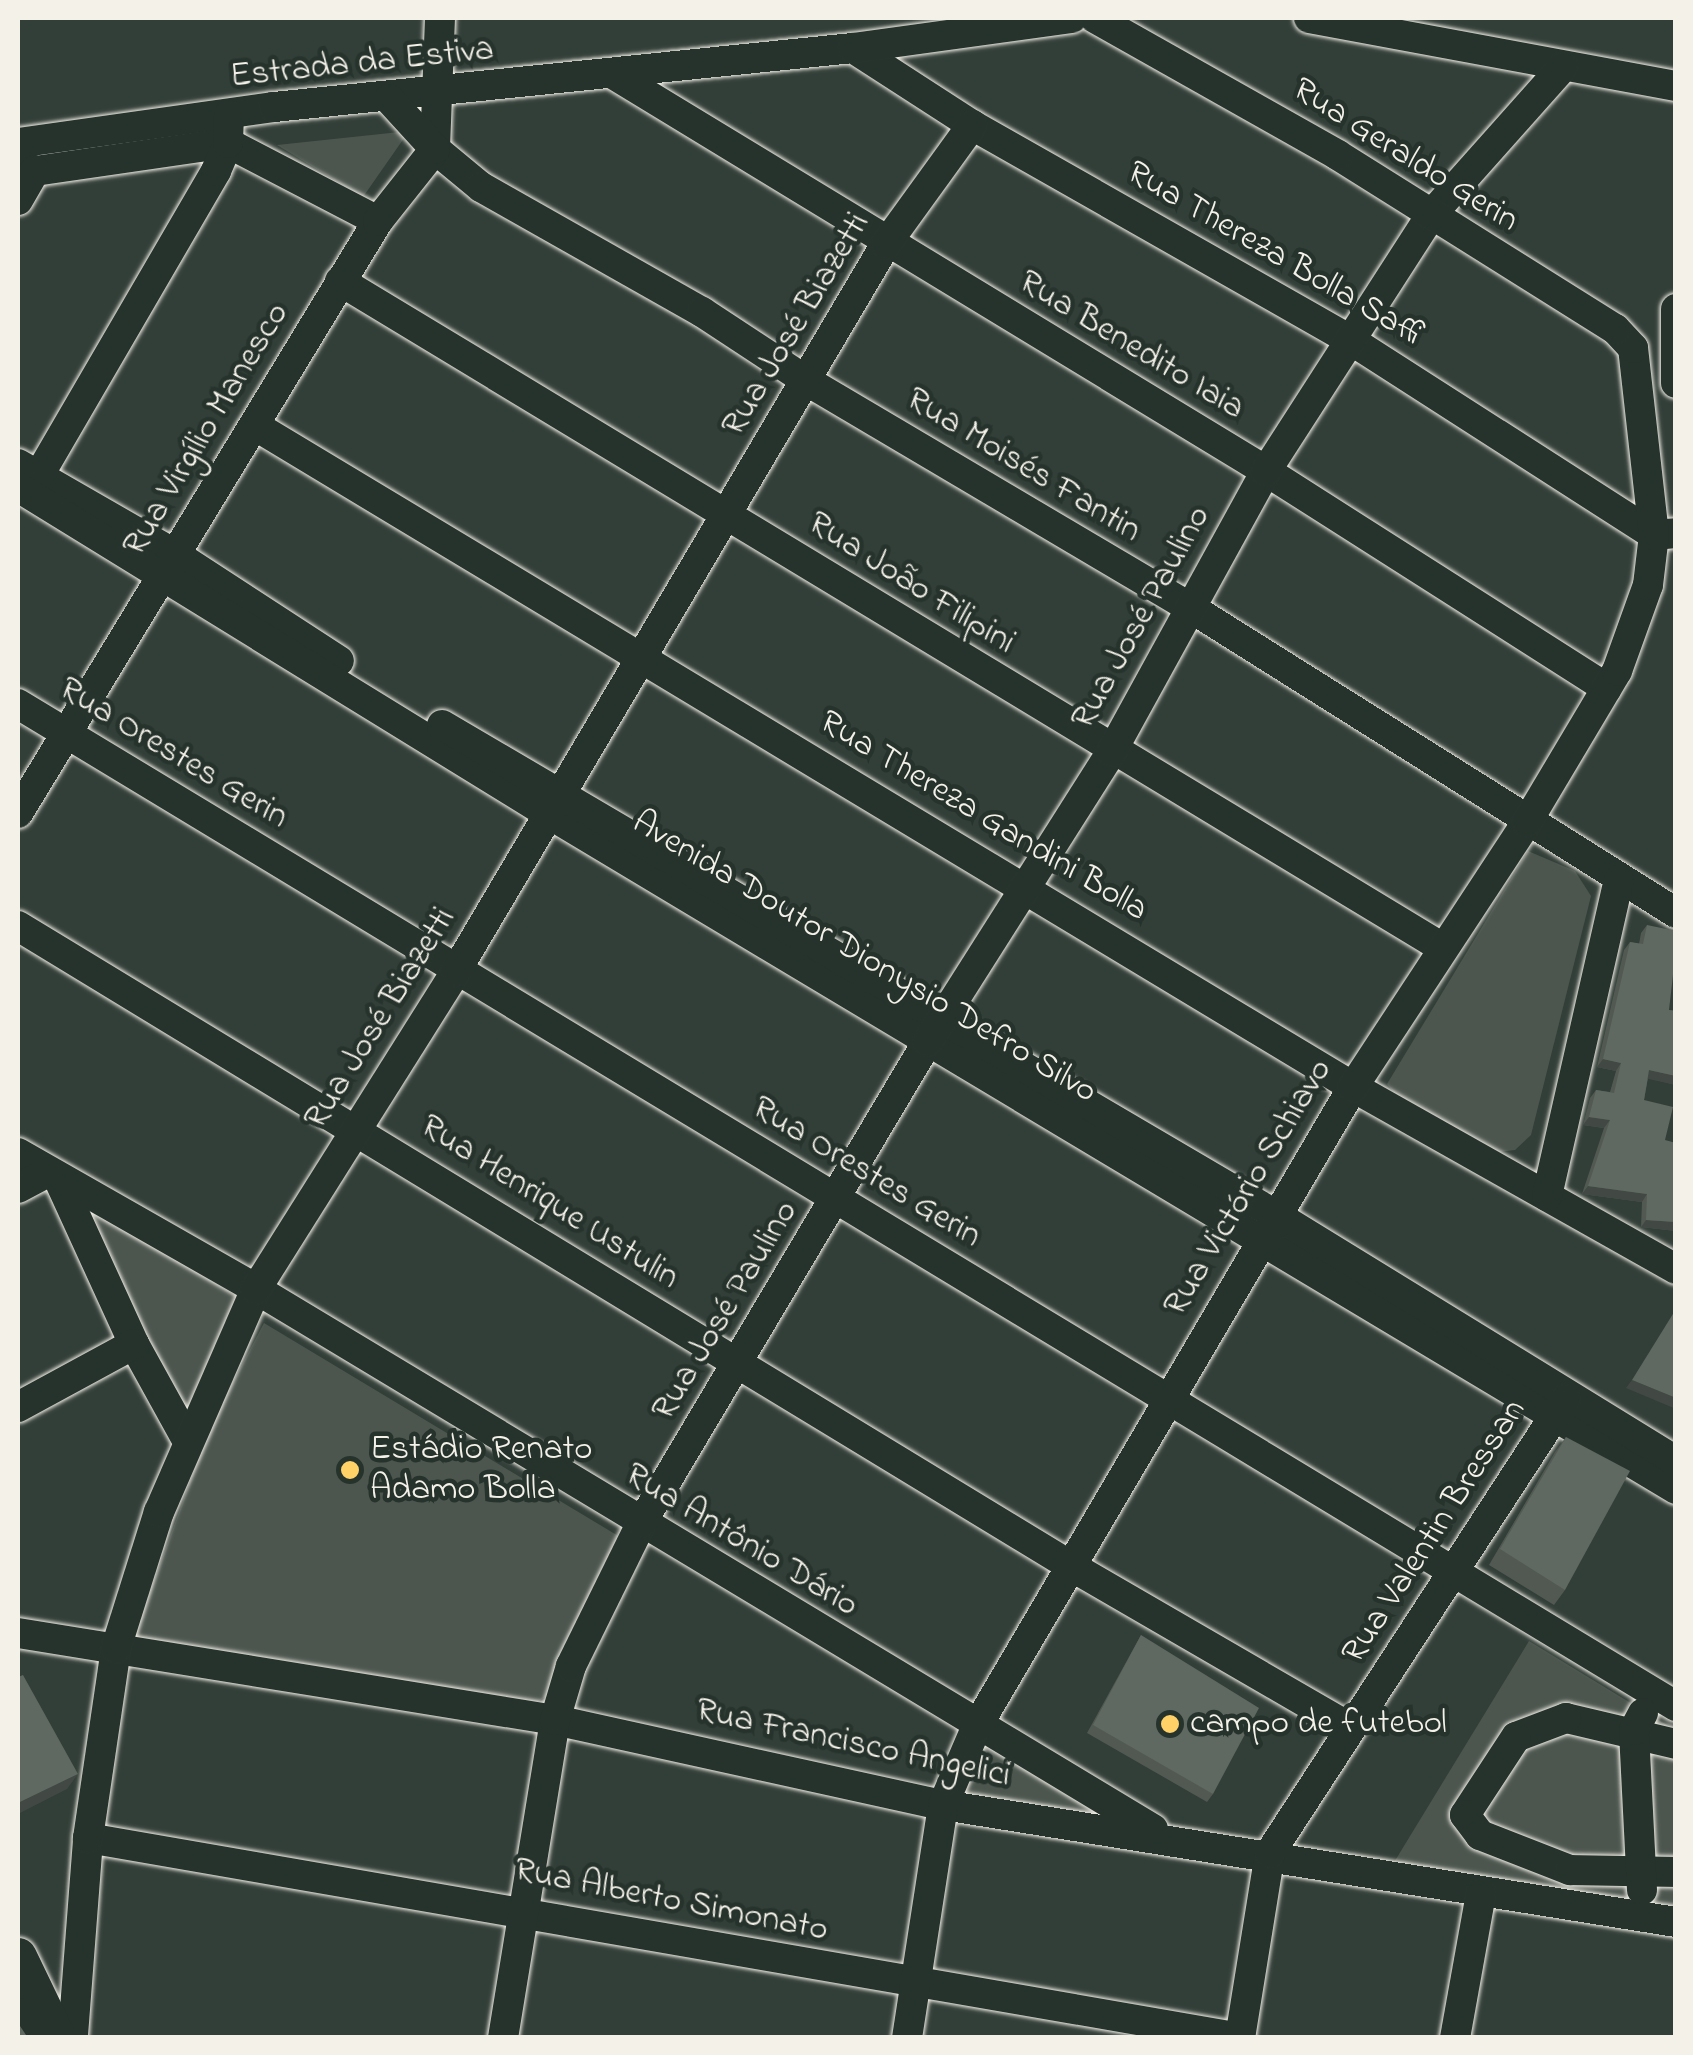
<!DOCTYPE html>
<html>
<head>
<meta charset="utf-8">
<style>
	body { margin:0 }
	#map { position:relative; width:1693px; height:2055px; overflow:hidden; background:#323e38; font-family:"Indie Flower",sans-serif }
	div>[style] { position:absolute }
	.green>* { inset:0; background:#4c564f }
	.roads { filter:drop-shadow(0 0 2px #f4f1e8) drop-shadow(0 0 2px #f4f1e8) }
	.minor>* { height:30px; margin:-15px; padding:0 15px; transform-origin:15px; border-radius:15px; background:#26332d }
	.major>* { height:38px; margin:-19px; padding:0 19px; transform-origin:19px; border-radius:19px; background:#26332d }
	.wall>* { inset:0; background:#525953 }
	.shaded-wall>* { inset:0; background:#424944 }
	.building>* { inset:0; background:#5f6861 }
	.dots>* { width:28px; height:28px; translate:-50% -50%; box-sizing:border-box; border:5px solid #26332d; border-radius:50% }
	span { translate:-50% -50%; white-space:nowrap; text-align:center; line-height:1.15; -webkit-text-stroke:9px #26332d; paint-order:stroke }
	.street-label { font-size:35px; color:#f4f1e8 }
	.poi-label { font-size:35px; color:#f4f1e8 }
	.left { translate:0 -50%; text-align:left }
	.frame { position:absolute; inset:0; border:20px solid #f4f1e8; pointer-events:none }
</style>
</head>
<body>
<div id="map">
	<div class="green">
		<div style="clip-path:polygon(409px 131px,363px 197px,277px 145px)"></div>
		<div style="clip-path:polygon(1528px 851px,1575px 871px,1591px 896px,1531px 1135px,1515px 1150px,1499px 1152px,1397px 1096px,1387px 1084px)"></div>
		<div style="clip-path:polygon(80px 1201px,244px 1301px,185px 1420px)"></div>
		<div style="clip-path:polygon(264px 1323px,620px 1537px,558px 1658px,547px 1696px,535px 1703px,133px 1639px,211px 1424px)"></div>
		<div style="clip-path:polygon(1529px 1641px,1675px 1730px,1675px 1914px,1393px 1864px)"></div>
		<div style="clip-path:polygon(976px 1738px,1147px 1832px,949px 1804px)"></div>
	</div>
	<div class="roads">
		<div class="minor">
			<div style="left:440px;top:18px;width:131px;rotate:92.2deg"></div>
			<div style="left:435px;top:149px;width:60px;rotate:39.6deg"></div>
			<div style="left:481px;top:187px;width:254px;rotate:29.5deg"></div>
			<div style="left:702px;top:312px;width:126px;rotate:33.3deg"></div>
			<div style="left:807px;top:381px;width:446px;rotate:30.6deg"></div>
			<div style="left:1191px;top:608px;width:573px;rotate:32.16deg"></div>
			<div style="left:1309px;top:18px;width:373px;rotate:10.5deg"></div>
			<div style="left:853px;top:48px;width:142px;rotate:32.9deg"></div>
			<div style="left:972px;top:125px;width:437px;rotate:29.6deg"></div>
			<div style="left:1352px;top:341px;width:359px;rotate:32.7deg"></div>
			<div style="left:1654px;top:535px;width:22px;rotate:-5deg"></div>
			<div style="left:613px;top:74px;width:764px;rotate:31.3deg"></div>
			<div style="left:1266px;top:471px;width:404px;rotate:32.5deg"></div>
			<div style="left:18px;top:143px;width:259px;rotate:-8deg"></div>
			<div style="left:274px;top:107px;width:582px;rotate:-5.82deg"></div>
			<div style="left:853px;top:48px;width:221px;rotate:-7.8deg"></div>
			<div style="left:228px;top:143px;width:169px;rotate:27.5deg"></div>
			<div style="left:18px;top:163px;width:19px;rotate:25deg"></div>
			<div style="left:35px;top:171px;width:195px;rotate:-8.3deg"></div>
			<div style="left:18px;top:200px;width:34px;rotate:-60deg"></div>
			<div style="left:340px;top:281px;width:1289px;rotate:31.16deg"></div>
			<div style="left:1676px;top:309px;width:74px;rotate:90deg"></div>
			<div style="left:254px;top:425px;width:1283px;rotate:31.06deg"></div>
			<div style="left:1353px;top:1087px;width:371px;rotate:29.4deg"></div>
			<div style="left:18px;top:464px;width:185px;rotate:29.9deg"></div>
			<div style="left:178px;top:556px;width:192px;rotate:33.1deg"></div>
			<div style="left:38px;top:477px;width:354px;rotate:-59.8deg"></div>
			<div style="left:216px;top:171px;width:30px;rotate:-67deg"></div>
			<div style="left:228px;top:143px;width:28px;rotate:-88deg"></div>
			<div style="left:18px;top:487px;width:624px;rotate:31.63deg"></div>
			<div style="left:549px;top:814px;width:1314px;rotate:30.92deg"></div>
			<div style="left:18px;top:704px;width:1937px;rotate:31.15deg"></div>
			<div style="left:442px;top:725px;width:967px;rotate:30.44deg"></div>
			<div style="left:1276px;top:1215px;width:470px;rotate:31.6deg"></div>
			<div style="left:18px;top:813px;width:693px;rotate:-58.7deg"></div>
			<div style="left:378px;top:221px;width:92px;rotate:-51.6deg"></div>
			<div style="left:435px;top:149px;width:68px;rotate:-132.6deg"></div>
			<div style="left:18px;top:926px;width:1238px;rotate:31.29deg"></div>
			<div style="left:1076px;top:1569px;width:317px;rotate:30.1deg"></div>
			<div style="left:18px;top:1153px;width:274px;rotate:29.7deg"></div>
			<div style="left:256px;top:1289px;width:1047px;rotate:31.05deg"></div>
			<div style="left:59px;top:1180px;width:180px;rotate:65.4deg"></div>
			<div style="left:134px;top:1344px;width:112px;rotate:61.1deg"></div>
			<div style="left:18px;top:1188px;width:34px;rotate:-28deg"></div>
			<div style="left:1547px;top:1196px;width:324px;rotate:-77.2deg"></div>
			<div style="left:18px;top:1407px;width:132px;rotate:-28.5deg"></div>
			<div style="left:18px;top:1633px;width:544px;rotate:9.2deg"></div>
			<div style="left:555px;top:1720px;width:397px;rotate:12.4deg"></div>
			<div style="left:943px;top:1805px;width:742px;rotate:9.07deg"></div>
			<div style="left:1676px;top:1744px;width:113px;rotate:-166.7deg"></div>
			<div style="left:1566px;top:1718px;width:53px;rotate:159.2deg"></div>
			<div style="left:1516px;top:1737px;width:93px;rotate:123.2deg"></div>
			<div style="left:1465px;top:1815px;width:25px;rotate:53deg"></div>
			<div style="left:1480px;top:1835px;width:97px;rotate:21.3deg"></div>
			<div style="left:1570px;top:1870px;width:106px;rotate:1.1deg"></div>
			<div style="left:88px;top:1838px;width:1170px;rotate:9.84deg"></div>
			<div style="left:1642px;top:1890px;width:160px;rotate:-92.9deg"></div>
			<div style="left:1634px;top:1730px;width:19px;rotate:-62deg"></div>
			<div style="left:73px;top:2035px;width:198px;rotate:-85.6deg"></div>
			<div style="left:88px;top:1838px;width:192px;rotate:-81.6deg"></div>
			<div style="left:116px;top:1648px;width:143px;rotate:-72.5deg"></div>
			<div style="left:159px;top:1512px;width:243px;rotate:-66.5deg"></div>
			<div style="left:256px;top:1289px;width:376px;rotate:-57.8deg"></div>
			<div style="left:456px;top:971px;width:845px;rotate:-59.4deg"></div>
			<div style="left:886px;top:244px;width:147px;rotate:-54.1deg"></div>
			<div style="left:503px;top:2038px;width:322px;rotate:-80.7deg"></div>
			<div style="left:555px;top:1720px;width:56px;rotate:-73.5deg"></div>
			<div style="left:571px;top:1666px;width:161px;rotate:-63.8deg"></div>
			<div style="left:642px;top:1522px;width:560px;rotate:-59.26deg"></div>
			<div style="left:928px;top:1041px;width:343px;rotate:-57.6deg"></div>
			<div style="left:1112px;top:751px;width:320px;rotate:-61.2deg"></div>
			<div style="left:1266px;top:471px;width:305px;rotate:-57.2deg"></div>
			<div style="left:1431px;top:215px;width:198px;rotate:-48.3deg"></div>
			<div style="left:907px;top:2038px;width:236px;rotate:-81.2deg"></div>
			<div style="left:943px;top:1805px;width:84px;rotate:-66.8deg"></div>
			<div style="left:976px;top:1728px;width:744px;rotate:-59.54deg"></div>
			<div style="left:1353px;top:1087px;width:317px;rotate:-56.7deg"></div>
			<div style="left:1527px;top:822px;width:176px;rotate:-59.2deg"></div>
			<div style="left:1617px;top:671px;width:91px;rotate:-70.2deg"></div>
			<div style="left:1648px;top:585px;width:50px;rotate:-83.2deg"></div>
			<div style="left:1654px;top:535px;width:188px;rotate:-96.4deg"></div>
			<div style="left:1633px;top:348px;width:26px;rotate:-133deg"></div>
			<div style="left:1615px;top:329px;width:327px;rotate:-147.9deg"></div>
			<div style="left:1338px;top:155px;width:279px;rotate:-150.6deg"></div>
			<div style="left:1240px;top:2038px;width:187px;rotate:-80.8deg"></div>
			<div style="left:1270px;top:1853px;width:541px;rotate:-56.93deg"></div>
			<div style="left:1455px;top:2038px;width:147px;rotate:-79.8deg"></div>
		</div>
		<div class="major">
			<div style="left:18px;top:1957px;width:90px;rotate:64.3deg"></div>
			<div style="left:18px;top:2017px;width:23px;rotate:65deg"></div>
		</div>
	</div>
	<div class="wall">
		<div style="clip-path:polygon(1647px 925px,1669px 1010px,1676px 1011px,1676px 1085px,1648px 1078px,1644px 1100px,1665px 1140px,1676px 1231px,1641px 1227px,1642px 1202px,1582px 1194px,1604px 1128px,1583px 1125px,1590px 1098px,1596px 1090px,1610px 1092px,1616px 1071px,1597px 1067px,1624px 950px,1630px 942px,1639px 944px,1641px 933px)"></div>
		<div style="clip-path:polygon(1566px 1437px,1565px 1590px,1554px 1605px,1489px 1565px,1555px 1452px)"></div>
		<div style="clip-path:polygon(1141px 1635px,1213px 1794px,1207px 1802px,1087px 1733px)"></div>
	</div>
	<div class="shaded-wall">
		<div style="clip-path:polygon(1603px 1059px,1621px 1063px,1616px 1071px,1597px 1067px)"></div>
		<div style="clip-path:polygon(1649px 1070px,1676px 1076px,1676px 1085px,1644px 1078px)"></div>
		<div style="clip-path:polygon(1589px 1117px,1610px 1120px,1604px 1128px,1583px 1125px)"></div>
		<div style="clip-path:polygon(1588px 1186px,1647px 1194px,1642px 1202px,1582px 1194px)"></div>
		<div style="clip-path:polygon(1646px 1220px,1676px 1222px,1676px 1231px,1641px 1227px)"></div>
		<div style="clip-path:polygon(1632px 1380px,1676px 1398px,1676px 1409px,1626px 1388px)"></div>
		<div style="clip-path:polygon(78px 1774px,67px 1789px,18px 1814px,18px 1803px)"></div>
	</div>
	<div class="building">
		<div style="clip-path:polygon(1647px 925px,1676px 931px,1676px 949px,1669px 1010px,1676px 1011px,1676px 1076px,1649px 1070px,1644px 1100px,1673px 1107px,1665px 1140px,1676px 1143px,1676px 1222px,1646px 1220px,1647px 1194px,1588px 1186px,1610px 1120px,1589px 1117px,1596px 1090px,1614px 1093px,1621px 1063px,1603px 1059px,1630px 942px,1643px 944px)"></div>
		<div style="clip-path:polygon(1676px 1309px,1676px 1398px,1632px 1380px)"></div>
		<div style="clip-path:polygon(1566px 1437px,1630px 1471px,1565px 1590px,1500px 1549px)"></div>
		<div style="clip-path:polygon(1141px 1635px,1259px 1708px,1213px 1794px,1093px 1725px)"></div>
		<div style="clip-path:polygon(23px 1675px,78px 1774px,18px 1803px,18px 1677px)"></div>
		<div style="clip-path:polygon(18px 2023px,28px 2038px,18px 2038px)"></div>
	</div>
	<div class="dots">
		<div style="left:350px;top:1470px;background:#ffd166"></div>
		<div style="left:1170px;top:1724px;background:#ffd166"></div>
	</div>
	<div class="street-label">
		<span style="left:362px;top:64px;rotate:-6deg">Estrada da Estiva</span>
		<span style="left:1405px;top:156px;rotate:32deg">Rua Geraldo Gerin</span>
		<span style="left:1275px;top:255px;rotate:30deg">Rua Thereza Bolla Saffi</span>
		<span style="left:797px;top:325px;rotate:-59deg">Rua José Biazetti</span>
		<span style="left:1131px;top:346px;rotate:31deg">Rua Benedito Iaia</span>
		<span style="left:207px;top:430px;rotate:-59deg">Rua Virgílio Manesco</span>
		<span style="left:1023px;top:466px;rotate:31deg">Rua Moisés Fantin</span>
		<span style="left:911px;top:584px;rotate:32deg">Rua João Filipini</span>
		<span style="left:1142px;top:618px;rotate:-61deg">Rua José Paulino</span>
		<span style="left:173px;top:754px;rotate:31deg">Rua Orestes Gerin</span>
		<span style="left:983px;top:817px;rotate:31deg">Rua Thereza Gandini Bolla</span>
		<span style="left:864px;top:958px;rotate:31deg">Avenida Doutor Dionysio Defro Silvo</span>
		<span style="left:381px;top:1019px;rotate:-58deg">Rua José Biazetti</span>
		<span style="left:866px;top:1173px;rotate:31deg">Rua Orestes Gerin</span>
		<span style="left:1249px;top:1188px;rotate:-59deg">Rua Victório Schiavo</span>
		<span style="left:549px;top:1203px;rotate:32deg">Rua Henrique Ustulin</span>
		<span style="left:726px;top:1311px;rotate:-59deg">Rua José Paulino</span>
		<span style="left:1435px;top:1532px;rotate:-57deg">Rua Valentin Bressan</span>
		<span style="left:741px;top:1541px;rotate:31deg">Rua Antônio Dário</span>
		<span style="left:853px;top:1744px;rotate:12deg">Rua Francisco Angelici</span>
		<span style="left:671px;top:1901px;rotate:11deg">Rua Alberto Simonato</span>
	</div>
	<div class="poi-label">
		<span class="left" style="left:370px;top:1470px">Estádio Renato<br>Adamo Bolla</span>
		<span class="left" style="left:1190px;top:1724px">campo de futebol</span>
	</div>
	<div class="frame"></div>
</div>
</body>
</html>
